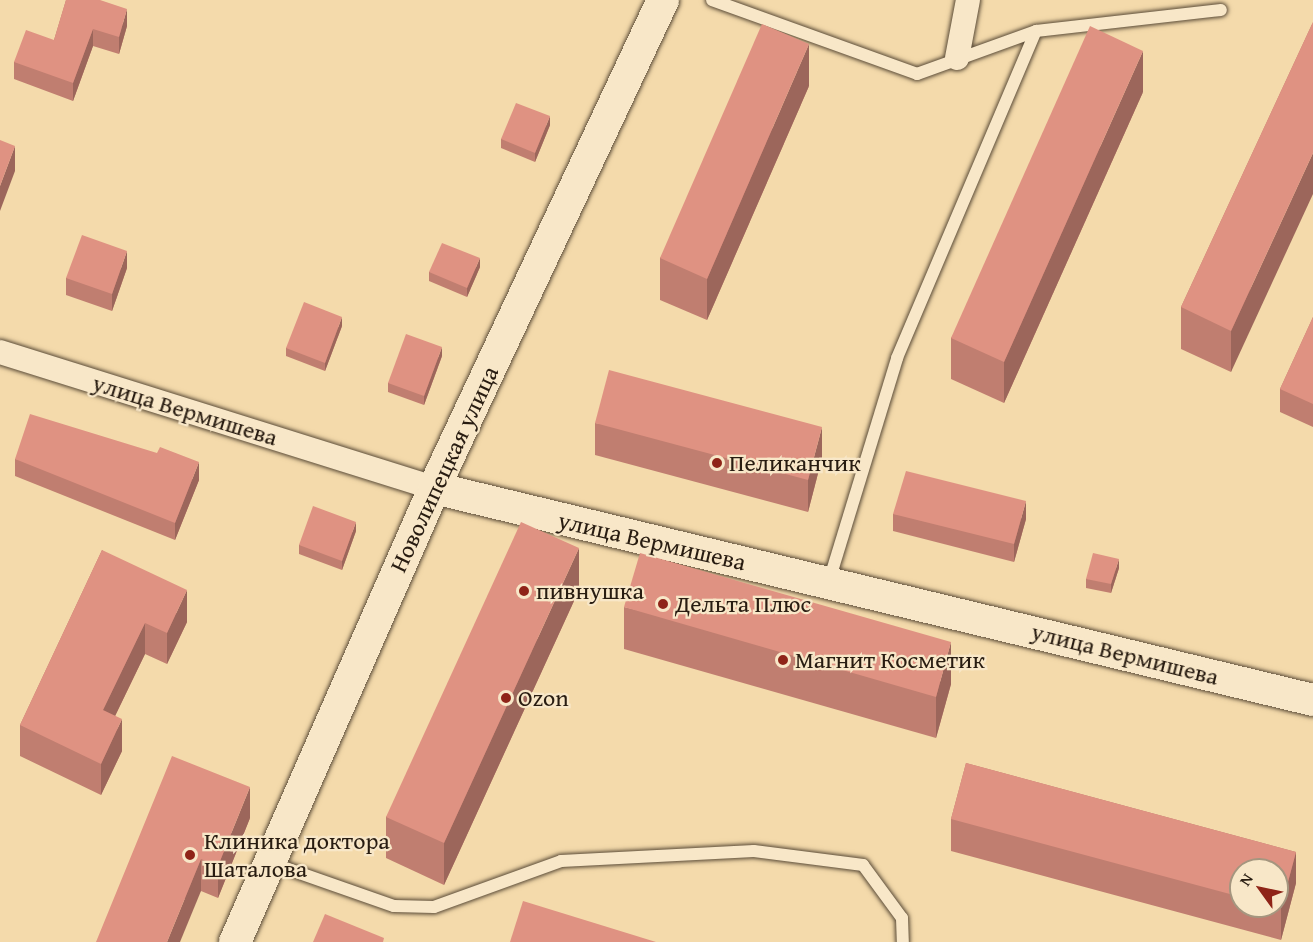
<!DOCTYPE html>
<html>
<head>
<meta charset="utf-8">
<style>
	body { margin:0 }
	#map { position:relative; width:1313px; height:942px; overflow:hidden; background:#f4daab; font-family:"Gentium Book Plus",serif }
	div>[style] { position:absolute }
	.roads { filter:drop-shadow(0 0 2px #5b4c38) drop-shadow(0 0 2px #5b4c38) }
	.service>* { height:12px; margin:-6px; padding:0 6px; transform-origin:6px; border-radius:6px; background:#f8e7c8 }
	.minor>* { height:24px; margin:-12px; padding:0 12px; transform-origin:12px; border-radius:12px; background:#f8e7c8 }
	.tertiary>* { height:32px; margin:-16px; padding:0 16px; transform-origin:16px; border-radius:16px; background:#f8e7c8 }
	.wall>* { inset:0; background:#c07e70 }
	.shaded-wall>* { inset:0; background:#9c665b }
	.building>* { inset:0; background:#df9282 }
	.dots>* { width:16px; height:16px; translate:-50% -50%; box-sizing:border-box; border:3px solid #f8e7c8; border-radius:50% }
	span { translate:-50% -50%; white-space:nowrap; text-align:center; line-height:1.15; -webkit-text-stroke:4.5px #f8e7c8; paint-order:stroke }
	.street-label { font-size:24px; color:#281c11 }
	.poi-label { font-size:24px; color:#281c11 }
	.left { translate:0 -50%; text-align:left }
	.north { position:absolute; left:1229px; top:858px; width:60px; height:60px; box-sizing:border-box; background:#f8e7c8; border:2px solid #a5967f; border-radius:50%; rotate:303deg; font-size:16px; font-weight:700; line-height:24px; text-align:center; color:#281c11 }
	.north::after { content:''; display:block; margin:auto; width:21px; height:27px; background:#8f2418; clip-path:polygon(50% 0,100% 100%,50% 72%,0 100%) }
</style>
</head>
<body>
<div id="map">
	<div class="roads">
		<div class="service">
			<div style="left:712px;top:0;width:218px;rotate:19.8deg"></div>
			<div style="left:917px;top:74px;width:127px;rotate:-19.9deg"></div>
			<div style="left:1036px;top:31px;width:186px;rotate:-6.5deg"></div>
			<div style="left:829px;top:581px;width:233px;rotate:-73deg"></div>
			<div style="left:897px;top:358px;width:355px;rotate:-67deg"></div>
			<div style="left:271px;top:863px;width:130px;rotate:19.3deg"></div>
			<div style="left:394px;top:906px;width:40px;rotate:1.4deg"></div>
			<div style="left:434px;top:907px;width:135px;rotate:-19.9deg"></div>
			<div style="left:561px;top:861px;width:193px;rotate:-3deg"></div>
			<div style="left:754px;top:851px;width:110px;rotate:7.3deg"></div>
			<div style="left:863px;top:865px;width:66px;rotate:53.7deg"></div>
			<div style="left:902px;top:918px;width:24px;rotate:88deg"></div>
		</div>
		<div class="minor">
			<div style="left:957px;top:58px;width:59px;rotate:-79.3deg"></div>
			<div style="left:0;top:352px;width:455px;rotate:17.4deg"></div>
		</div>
		<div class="tertiary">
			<div style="left:434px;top:488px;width:904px;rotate:13.56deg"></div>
			<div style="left:235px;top:942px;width:496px;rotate:-66.3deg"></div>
			<div style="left:434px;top:488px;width:539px;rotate:-64.86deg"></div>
		</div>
	</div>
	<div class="wall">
		<div style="clip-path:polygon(66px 0,127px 26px,119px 54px,93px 46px,73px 101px,14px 79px,14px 62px,54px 40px)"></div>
		<div style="clip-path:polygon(1313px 22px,1231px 372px,1181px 349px,1181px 307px)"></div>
		<div style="clip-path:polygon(809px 86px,707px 320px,660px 300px,660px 258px)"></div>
		<div style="clip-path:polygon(1143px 92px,1004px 403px,951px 379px,951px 338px)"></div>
		<div style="clip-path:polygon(550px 125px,535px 162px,501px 148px,501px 139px)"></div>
		<div style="clip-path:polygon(480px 267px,467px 297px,429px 281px,429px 272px)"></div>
		<div style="clip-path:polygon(127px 268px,112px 311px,66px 295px,66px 278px)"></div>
		<div style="clip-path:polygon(1313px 317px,1313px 427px,1280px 412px,1280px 389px)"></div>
		<div style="clip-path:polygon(342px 326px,325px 371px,286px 356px,286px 348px)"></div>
		<div style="clip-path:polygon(442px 356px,424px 405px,388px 392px,388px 383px)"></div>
		<div style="clip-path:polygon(595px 423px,822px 458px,808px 512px,595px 455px)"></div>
		<div style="clip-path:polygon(15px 459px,199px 480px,175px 540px,15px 476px)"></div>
		<div style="clip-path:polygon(893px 514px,1026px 519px,1014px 562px,893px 531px)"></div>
		<div style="clip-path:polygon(356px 531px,342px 570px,299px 554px,299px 545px)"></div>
		<div style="clip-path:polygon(102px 550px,187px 622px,167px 664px,145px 654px,115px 716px,122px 751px,101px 795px,20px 756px,20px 725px)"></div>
		<div style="clip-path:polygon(1119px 568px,1111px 593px,1086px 588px,1086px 579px)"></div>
		<div style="clip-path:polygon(579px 590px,444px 885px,386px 858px,386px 817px)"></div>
		<div style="clip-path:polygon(624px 607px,951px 684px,936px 738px,624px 649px)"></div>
		<div style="clip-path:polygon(evenodd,966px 763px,1296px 852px,1296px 883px,1281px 940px,951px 851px,951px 819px,966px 763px,1241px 870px,1277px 870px,1277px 906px,1241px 906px,1241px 870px)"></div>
		<div style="clip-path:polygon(250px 818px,218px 898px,201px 891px,96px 942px)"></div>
	</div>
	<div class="shaded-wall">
		<div style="clip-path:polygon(127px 9px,127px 26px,119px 54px,119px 37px)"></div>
		<div style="clip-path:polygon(93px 29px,93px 46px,73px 101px,73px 83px)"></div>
		<div style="clip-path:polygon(809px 44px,809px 86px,707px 320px,707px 279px)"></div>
		<div style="clip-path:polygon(1143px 51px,1143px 92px,1004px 403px,1004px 362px)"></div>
		<div style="clip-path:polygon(550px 116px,550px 125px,535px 162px,535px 153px)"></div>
		<div style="clip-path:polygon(15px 146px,15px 171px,0 211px,0 186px)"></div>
		<div style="clip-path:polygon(1313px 153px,1313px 194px,1231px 372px,1231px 331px)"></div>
		<div style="clip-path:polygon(127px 251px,127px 268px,112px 311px,112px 294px)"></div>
		<div style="clip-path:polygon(480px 258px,480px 267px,467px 297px,467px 288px)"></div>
		<div style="clip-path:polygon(342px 317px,342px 326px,325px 371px,325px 363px)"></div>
		<div style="clip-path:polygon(442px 347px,442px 356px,424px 405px,424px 396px)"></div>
		<div style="clip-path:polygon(822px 427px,822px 458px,808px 512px,808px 480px)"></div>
		<div style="clip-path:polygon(199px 462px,199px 480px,175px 540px,175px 523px)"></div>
		<div style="clip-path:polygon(1026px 501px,1026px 519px,1014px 562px,1014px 544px)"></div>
		<div style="clip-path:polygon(356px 522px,356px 531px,342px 570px,342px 561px)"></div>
		<div style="clip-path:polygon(579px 548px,579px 590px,444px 885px,444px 843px)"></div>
		<div style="clip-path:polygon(1119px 559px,1119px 568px,1111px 593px,1111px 584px)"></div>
		<div style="clip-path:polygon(187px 590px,187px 622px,167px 664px,167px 633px)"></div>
		<div style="clip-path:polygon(145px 623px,145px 654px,103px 741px,103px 710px)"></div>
		<div style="clip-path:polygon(951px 642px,951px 684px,936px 738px,936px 697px)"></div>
		<div style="clip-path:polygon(122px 719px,122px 751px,101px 795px,101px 764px)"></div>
		<div style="clip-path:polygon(250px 787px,250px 818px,218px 898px,218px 866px)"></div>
		<div style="clip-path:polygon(1296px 852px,1296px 883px,1281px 940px,1281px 908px)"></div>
		<div style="clip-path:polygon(201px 859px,201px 891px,180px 942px,167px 942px)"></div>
	</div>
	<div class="building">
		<div style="clip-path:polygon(66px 0,100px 0,127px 9px,119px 37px,93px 29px,73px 83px,14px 62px,26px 30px,54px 40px)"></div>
		<div style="clip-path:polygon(1313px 22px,1313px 153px,1231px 331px,1181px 307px)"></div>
		<div style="clip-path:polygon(762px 24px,809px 44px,707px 279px,660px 258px)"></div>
		<div style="clip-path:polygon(1090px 26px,1143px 51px,1004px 362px,951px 338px)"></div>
		<div style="clip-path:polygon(516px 103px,550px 116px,535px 153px,501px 139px)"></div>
		<div style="clip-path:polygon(0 140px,15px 146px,0 186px)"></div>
		<div style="clip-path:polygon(82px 235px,127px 251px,112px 294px,66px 278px)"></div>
		<div style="clip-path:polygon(442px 243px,480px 258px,467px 288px,429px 272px)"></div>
		<div style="clip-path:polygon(304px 302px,342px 317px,325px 363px,286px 348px)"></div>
		<div style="clip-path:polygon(1313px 317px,1313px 404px,1280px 389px)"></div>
		<div style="clip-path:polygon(406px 334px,442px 347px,424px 396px,388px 383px)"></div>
		<div style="clip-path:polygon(609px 370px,822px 427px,808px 480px,595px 423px)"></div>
		<div style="clip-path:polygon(30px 414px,157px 453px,160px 447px,199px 462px,175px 523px,15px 459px)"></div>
		<div style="clip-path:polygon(906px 471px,1026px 501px,1014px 544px,893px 514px)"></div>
		<div style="clip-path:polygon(313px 506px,356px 522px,342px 561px,299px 545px)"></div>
		<div style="clip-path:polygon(521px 522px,579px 548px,444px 843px,386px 817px)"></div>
		<div style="clip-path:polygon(102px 550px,187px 590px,167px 633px,145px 623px,103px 710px,122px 719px,101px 764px,20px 725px)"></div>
		<div style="clip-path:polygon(640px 553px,951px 642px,936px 697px,624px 607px)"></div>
		<div style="clip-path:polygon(1093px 553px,1119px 559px,1111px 584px,1086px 579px)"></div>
		<div style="clip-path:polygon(172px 756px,250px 787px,218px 866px,201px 859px,167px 942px,96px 942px)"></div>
		<div style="clip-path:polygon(966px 763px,1296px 852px,1281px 908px,1273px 906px,1277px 906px,1277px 870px,1241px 870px,1241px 897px,951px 819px)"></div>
		<div style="clip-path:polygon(523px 901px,656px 942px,510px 942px)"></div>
		<div style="clip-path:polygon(325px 914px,384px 938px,383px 942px,313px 942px)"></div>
	</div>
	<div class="dots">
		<div style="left:717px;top:463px;background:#8f2418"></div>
		<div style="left:524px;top:591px;background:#8f2418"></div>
		<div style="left:663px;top:604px;background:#8f2418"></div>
		<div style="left:783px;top:660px;background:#8f2418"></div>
		<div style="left:506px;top:698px;background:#8f2418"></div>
		<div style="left:190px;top:855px;background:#8f2418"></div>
	</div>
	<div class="street-label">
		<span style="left:185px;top:410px;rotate:17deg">улица Вермишева</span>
		<span style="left:444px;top:469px;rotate:-65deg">Новолипецкая улица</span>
		<span style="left:652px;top:541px;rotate:13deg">улица Вермишева</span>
		<span style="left:1125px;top:654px;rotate:14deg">улица Вермишева</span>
	</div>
	<div class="poi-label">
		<span class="left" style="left:729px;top:463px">Пеликанчик</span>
		<span class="left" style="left:536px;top:591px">пивнушка</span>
		<span class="left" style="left:675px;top:604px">Дельта Плюс</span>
		<span class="left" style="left:795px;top:660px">Магнит Косметик</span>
		<span class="left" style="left:518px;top:698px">Ozon</span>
		<span class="left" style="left:204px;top:855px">Клиника доктора<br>Шаталова</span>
	</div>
	<div class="north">N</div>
</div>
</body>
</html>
